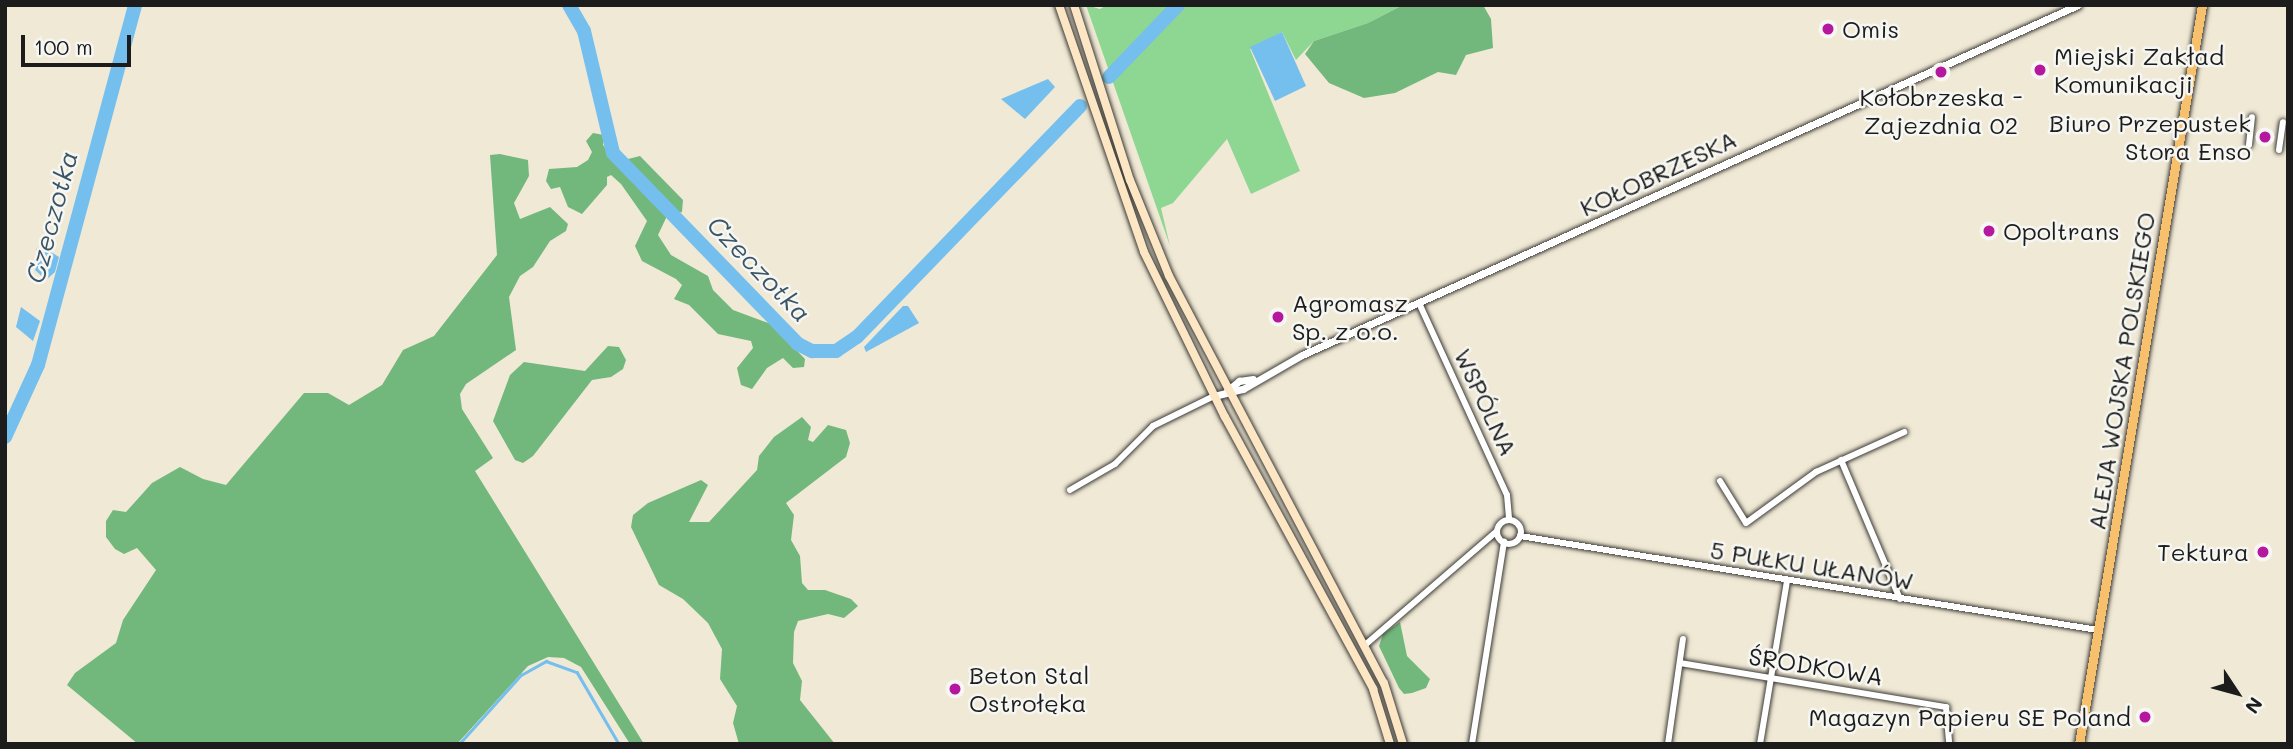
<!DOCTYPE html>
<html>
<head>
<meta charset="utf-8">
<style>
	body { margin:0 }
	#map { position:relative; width:2293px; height:749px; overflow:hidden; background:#f0e9d5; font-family:Mali,sans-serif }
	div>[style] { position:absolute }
	.green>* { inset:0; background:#8dd792 }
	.forest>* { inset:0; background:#72b87c }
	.water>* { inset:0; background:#75bfee }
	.stream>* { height:2.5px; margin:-1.25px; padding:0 1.25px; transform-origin:1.25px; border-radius:1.25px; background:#75bfee }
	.river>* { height:14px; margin:-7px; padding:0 7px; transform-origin:7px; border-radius:7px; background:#75bfee }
	.roads { filter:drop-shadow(0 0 2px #3c3b38) drop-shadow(0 0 2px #3c3b38) }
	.minor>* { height:6px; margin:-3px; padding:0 3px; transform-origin:3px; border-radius:3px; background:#fff }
	.minor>.ring { margin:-3px; padding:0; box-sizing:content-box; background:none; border:6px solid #fff; border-radius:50% }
	.tertiary>* { height:7px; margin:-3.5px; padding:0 3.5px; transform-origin:3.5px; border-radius:3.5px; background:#fff }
	.secondary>* { height:8px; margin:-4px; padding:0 4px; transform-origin:4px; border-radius:4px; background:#fce6c4 }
	.primary>* { height:9px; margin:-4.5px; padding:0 4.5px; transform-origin:4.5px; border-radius:4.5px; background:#f7c06c }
	.dots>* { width:19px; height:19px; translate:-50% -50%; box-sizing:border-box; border:4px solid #f6f6f2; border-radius:50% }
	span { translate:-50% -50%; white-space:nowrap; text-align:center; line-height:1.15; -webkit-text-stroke:5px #f6f6f2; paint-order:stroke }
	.poi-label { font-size:24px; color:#1c1c1c }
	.left { translate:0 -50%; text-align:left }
	.right { translate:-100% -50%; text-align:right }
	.street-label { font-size:24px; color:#1c1c1c }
	.water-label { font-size:26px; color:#3b5566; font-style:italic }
	.frame { position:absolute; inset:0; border:7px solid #1c1c1c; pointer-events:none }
	.north { position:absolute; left:2202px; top:658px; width:70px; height:70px; -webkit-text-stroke:5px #f6f6f2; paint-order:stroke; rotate:126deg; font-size:19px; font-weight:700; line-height:28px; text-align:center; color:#1c1c1c }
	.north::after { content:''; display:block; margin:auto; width:24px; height:32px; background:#1c1c1c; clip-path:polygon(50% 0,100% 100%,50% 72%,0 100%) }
	.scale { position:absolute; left:21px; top:35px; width:110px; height:32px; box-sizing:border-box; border:4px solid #1c1c1c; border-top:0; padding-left:9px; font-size:21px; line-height:24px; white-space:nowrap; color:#1c1c1c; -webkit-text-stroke:5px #f6f6f2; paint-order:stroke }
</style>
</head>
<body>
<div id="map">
	<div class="green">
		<div style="clip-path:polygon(1086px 5px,1100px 9px,1107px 5px,1403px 5px,1368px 23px,1314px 41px,1296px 60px,1282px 32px,1250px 49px,1300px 171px,1251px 194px,1227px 139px,1173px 203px,1161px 208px,1170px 246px)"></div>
	</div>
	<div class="forest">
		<div style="clip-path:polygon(1403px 5px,1483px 5px,1491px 19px,1493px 48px,1466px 55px,1456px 75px,1438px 72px,1395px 93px,1364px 98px,1329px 83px,1305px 54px,1314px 41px,1368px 23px)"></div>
		<div style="clip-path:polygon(593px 133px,604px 135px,603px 145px,616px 162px,640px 156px,683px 200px,682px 212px,667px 216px,658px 235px,671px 255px,708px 276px,713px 290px,733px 310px,771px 324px,805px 359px,804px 367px,793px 368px,783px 358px,767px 368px,752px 389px,741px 385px,737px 368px,753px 348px,751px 341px,718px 334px,689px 305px,674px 299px,682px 285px,676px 279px,642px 261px,635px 246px,647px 221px,621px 184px,611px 175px,607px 177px,607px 185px,582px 214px,568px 207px,560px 187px,551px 189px,546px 181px,549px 169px,577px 167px,588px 160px,592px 152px,586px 141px)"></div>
		<div style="clip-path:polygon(500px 154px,528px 160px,529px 176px,514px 203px,520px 219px,550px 207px,568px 224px,566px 231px,550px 241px,533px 267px,520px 276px,509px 297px,516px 350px,466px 384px,460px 394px,462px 409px,493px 458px,475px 471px,644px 744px,630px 744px,581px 667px,564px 658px,548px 657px,528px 666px,457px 744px,138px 744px,67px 685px,75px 673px,116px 643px,123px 620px,156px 570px,137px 548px,124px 554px,115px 549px,106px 537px,106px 521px,113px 510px,126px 512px,152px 483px,180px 467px,203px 479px,226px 485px,304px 393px,328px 393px,349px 405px,382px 385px,403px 350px,434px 336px,497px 255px,490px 155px)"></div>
		<div style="clip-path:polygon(608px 346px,619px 347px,626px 360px,623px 369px,611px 377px,592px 380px,533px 456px,523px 463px,515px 460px,493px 421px,510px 375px,524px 362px,585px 371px)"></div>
		<div style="clip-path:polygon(802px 417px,811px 427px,808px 440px,813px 442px,828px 425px,846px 430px,850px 443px,846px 457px,786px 503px,794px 515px,791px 540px,800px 556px,802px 583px,808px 590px,825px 590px,851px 599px,858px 606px,844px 618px,828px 614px,798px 621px,794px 632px,793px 663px,802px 681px,800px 700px,835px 744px,739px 744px,733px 723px,737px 706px,720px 679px,722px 649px,708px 623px,683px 599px,659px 585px,631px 527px,633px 515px,648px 503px,701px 480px,708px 485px,689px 522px,709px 522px,757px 470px,759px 456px,774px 437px)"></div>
		<div style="clip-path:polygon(1400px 622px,1407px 656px,1430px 679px,1426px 688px,1412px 693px,1404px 694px,1399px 688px,1379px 646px,1383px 634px)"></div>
	</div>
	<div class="water">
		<div style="clip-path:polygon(1282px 32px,1306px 86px,1275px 101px,1250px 47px)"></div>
		<div style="clip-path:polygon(1048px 79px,1055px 87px,1025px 119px,1001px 99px)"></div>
		<div style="clip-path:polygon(41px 246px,59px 257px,55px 272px,46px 280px,35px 270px,39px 261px,36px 249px)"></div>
		<div style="clip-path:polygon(903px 306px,908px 306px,919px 323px,866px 352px,864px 347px)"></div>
		<div style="clip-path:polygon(21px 307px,40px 321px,33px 341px,16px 327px)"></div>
	</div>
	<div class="stream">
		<div style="left:459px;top:744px;width:93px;rotate:-48.1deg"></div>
		<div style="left:521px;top:675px;width:29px;rotate:-29deg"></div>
		<div style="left:546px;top:661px;width:33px;rotate:20deg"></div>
		<div style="left:577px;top:672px;width:83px;rotate:59.7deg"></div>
	</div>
	<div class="river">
		<div style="left:569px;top:5px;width:30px;rotate:60deg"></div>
		<div style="left:584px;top:31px;width:125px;rotate:76.6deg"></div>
		<div style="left:613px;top:153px;width:266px;rotate:45.9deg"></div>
		<div style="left:798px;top:344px;width:16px;rotate:27deg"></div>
		<div style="left:812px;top:351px;width:24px"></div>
		<div style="left:836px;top:351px;width:25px;rotate:-34deg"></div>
		<div style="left:857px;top:337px;width:321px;rotate:-46deg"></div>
		<div style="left:1109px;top:77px;width:100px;rotate:-46.2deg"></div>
		<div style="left:5px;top:437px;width:79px;rotate:-65.4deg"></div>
		<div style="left:38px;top:365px;width:373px;rotate:-74.9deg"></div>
	</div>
	<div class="roads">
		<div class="minor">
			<div style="left:2249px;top:145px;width:28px;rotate:-84deg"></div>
			<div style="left:2279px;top:150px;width:28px;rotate:-82deg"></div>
			<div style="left:1419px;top:303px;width:211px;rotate:65.4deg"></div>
			<div style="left:1507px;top:495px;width:25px;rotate:85deg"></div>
			<div style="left:1841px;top:460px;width:151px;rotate:67deg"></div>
			<div style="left:1720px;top:481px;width:49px;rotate:58.2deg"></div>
			<div style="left:1746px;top:523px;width:87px;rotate:-36.1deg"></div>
			<div style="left:1816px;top:472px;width:97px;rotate:-24.4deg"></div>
			<div style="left:1070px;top:490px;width:52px;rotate:-30deg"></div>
			<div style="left:1115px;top:464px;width:54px;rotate:-45deg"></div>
			<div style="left:1153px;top:426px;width:68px;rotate:-26.2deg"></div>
			<div class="ring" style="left:1497px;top:520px;width:18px;height:18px"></div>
			<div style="left:1520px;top:536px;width:586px;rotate:9.24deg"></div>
			<div style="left:1365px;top:645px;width:174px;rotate:-40.8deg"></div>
			<div style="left:1680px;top:663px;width:270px;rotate:9.4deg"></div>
			<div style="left:1946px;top:707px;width:37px;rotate:85deg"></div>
			<div style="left:1472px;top:744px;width:205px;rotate:-81deg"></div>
			<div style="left:1668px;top:744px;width:106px;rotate:-81.9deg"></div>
			<div style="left:1760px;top:744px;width:165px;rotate:-80.6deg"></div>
		</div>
		<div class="tertiary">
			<div style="left:1227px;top:391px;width:16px;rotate:-40deg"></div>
			<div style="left:1239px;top:381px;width:14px;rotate:-8deg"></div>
			<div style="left:1214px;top:396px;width:30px;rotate:-14deg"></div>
			<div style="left:1243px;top:389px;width:68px;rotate:-30deg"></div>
			<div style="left:1302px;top:355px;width:851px;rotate:-24.28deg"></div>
		</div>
		<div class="secondary">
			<div style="left:1059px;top:5px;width:261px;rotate:71deg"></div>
			<div style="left:1144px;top:252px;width:184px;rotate:63.9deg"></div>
			<div style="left:1225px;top:417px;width:310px;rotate:61.4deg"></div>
			<div style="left:1373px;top:689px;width:58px;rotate:72.8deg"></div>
			<div style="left:1074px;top:5px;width:184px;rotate:72.3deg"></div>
			<div style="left:1130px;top:180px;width:104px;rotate:67.9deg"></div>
			<div style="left:1169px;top:276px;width:460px;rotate:62.2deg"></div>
			<div style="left:1384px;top:683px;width:64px;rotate:72.7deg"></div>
		</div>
		<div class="primary">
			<div style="left:2079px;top:744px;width:749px;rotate:-80.55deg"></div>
		</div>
	</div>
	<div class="dots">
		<div style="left:1828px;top:29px;background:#b5179e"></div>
		<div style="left:2040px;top:70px;background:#b5179e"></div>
		<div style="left:1941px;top:72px;background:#b5179e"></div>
		<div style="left:2265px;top:137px;background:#b5179e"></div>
		<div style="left:1989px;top:231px;background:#b5179e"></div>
		<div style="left:1278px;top:317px;background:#b5179e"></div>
		<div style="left:2263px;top:552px;background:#b5179e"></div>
		<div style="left:955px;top:689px;background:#b5179e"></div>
		<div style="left:2145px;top:717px;background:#b5179e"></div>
	</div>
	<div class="poi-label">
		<span class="left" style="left:1842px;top:29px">Omis</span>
		<span class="left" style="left:2054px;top:70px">Miejski Zakład<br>Komunikacji</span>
		<span style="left:1941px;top:111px">Kołobrzeska -<br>Zajezdnia 02</span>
		<span class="right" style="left:2251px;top:137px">Biuro Przepustek<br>Stora Enso</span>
		<span class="left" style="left:2003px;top:231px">Opoltrans</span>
		<span class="left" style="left:1292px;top:317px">Agromasz<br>Sp. z o.o.</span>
		<span class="right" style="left:2249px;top:552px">Tektura</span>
		<span class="left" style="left:969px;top:689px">Beton Stal<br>Ostrołęka</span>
		<span class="right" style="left:2131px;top:717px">Magazyn Papieru SE Poland</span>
	</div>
	<div class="street-label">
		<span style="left:1658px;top:173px;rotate:-25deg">KOŁOBRZESKA</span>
		<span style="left:2121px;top:371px;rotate:-81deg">ALEJA WOJSKA POLSKIEGO</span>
		<span style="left:1486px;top:402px;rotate:65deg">WSPÓLNA</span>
		<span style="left:1812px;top:565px;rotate:9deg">5 PUŁKU UŁANÓW</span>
		<span style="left:1816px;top:666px;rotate:9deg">ŚRODKOWA</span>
	</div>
	<div class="water-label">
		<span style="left:52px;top:217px;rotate:-75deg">Czeczotka</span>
		<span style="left:759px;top:269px;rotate:46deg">Czeczotka</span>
	</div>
	<div class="frame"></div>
	<div class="north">N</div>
	<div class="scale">100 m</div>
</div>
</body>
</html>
